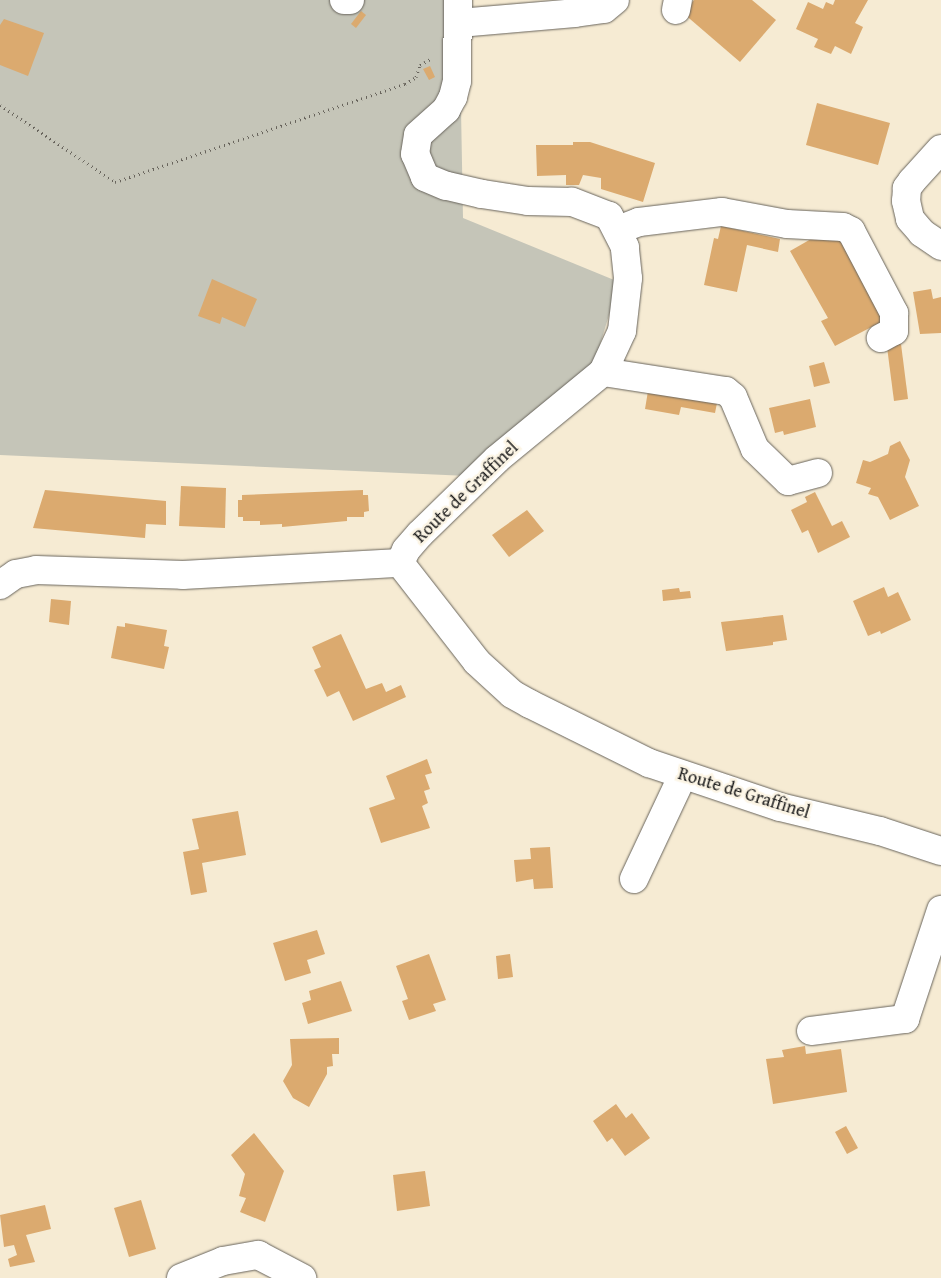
<!DOCTYPE html>
<html>
<head>
<meta charset="utf-8">
<style>
	body { margin:0 }
	#map { position:relative; width:941px; height:1278px; overflow:hidden; background:#f6ebd3; font-family:"Gentium Book Plus",serif }
	div>[style] { position:absolute }
	.industrial>* { inset:0; background:#c5c5b8 }
	.building>* { inset:0; background:#dbaa6f }
	.path>* { height:3px; margin-top:-1.5px; transform-origin:0; background:repeating-linear-gradient(90deg,#68645c 0 1px,transparent 0 5px) }
	.roads { filter:drop-shadow(0 0 1px #68645c) drop-shadow(0 0 1px #68645c) }
	.minor>* { height:28px; margin:-14px; padding:0 14px; transform-origin:14px; border-radius:14px; background:#fff }
	span { translate:-50% -50%; white-space:nowrap; text-align:center; line-height:1.15; -webkit-text-stroke:5px #fcf5e5; paint-order:stroke }
	.street-label { font-size:18px; color:#1c1c1c }
</style>
</head>
<body>
<div id="map">
	<div class="industrial">
		<div style="clip-path:polygon(0 0,459px 0,463px 218px,619px 282px,595px 361px,468px 476px,0 455px)"></div>
	</div>
	<div class="building">
		<div style="clip-path:polygon(694px 0,752px 0,776px 20px,740px 62px,683px 13px)"></div>
		<div style="clip-path:polygon(835px 0,868px 0,855px 23px,863px 27px,851px 54px,835px 46px,831px 54px,814px 47px,818px 39px,796px 29px,808px 2px,823px 9px,826px 2px,833px 5px)"></div>
		<div style="clip-path:polygon(361px 11px,366px 15px,356px 28px,351px 24px)"></div>
		<div style="clip-path:polygon(4px 19px,44px 33px,28px 76px,0 65px,0 25px)"></div>
		<div style="clip-path:polygon(430px 66px,435px 77px,429px 80px,423px 69px)"></div>
		<div style="clip-path:polygon(817px 103px,890px 123px,878px 165px,806px 145px)"></div>
		<div style="clip-path:polygon(573px 142px,590px 142px,655px 163px,643px 202px,601px 189px,601px 178px,583px 175px,579px 185px,566px 185px,566px 175px,537px 176px,536px 145px,573px 145px)"></div>
		<div style="clip-path:polygon(721px 226px,780px 239px,778px 252px,747px 245px,737px 292px,704px 285px,714px 238px,718px 239px)"></div>
		<div style="clip-path:polygon(825px 231px,831px 240px,840px 235px,883px 321px,835px 346px,821px 321px,828px 318px,790px 251px)"></div>
		<div style="clip-path:polygon(212px 279px,257px 299px,245px 327px,222px 317px,220px 324px,198px 316px)"></div>
		<div style="clip-path:polygon(931px 289px,933px 299px,941px 297px,941px 333px,920px 334px,913px 292px)"></div>
		<div style="clip-path:polygon(901px 344px,908px 399px,894px 401px,887px 347px)"></div>
		<div style="clip-path:polygon(824px 362px,830px 383px,814px 387px,809px 366px)"></div>
		<div style="clip-path:polygon(649px 385px,718px 398px,715px 413px,681px 407px,679px 415px,645px 409px)"></div>
		<div style="clip-path:polygon(810px 399px,816px 427px,784px 435px,783px 431px,775px 433px,769px 408px)"></div>
		<div style="clip-path:polygon(900px 441px,910px 460px,905px 477px,919px 506px,890px 520px,878px 497px,868px 494px,871px 488px,856px 483px,863px 460px,870px 462px,888px 454px,890px 446px)"></div>
		<div style="clip-path:polygon(181px 486px,226px 488px,225px 528px,179px 526px)"></div>
		<div style="clip-path:polygon(45px 490px,166px 501px,166px 525px,146px 524px,145px 538px,33px 528px)"></div>
		<div style="clip-path:polygon(363px 490px,363px 495px,368px 495px,369px 511px,364px 512px,364px 517px,347px 517px,347px 521px,282px 527px,282px 524px,260px 525px,260px 521px,243px 521px,243px 517px,238px 517px,238px 500px,242px 500px,242px 495px)"></div>
		<div style="clip-path:polygon(815px 492px,832px 526px,842px 521px,850px 537px,818px 553px,808px 530px,802px 533px,791px 510px,807px 502px,805px 497px)"></div>
		<div style="clip-path:polygon(527px 510px,544px 531px,509px 557px,492px 535px)"></div>
		<div style="clip-path:polygon(884px 587px,888px 597px,898px 592px,911px 620px,881px 634px,880px 631px,868px 636px,853px 601px)"></div>
		<div style="clip-path:polygon(679px 588px,680px 592px,690px 591px,691px 598px,663px 601px,662px 590px)"></div>
		<div style="clip-path:polygon(51px 599px,71px 601px,69px 625px,49px 622px)"></div>
		<div style="clip-path:polygon(783px 615px,787px 640px,773px 642px,773px 645px,726px 651px,721px 622px)"></div>
		<div style="clip-path:polygon(125px 623px,167px 630px,164px 646px,169px 647px,164px 669px,111px 658px,117px 626px,125px 627px)"></div>
		<div style="clip-path:polygon(341px 634px,366px 689px,382px 683px,386px 692px,401px 685px,406px 697px,353px 721px,339px 691px,327px 697px,314px 670px,321px 667px,312px 647px)"></div>
		<div style="clip-path:polygon(427px 759px,432px 773px,425px 775px,430px 789px,424px 791px,428px 803px,422px 806px,430px 828px,381px 843px,369px 808px,395px 799px,386px 776px)"></div>
		<div style="clip-path:polygon(238px 811px,246px 855px,202px 863px,207px 892px,191px 895px,183px 852px,199px 849px,192px 819px)"></div>
		<div style="clip-path:polygon(550px 847px,553px 888px,534px 889px,533px 879px,516px 882px,514px 860px,531px 859px,530px 848px)"></div>
		<div style="clip-path:polygon(317px 930px,325px 954px,307px 960px,311px 973px,285px 981px,273px 943px)"></div>
		<div style="clip-path:polygon(429px 954px,446px 1000px,433px 1004px,436px 1011px,409px 1020px,402px 1001px,408px 999px,396px 966px)"></div>
		<div style="clip-path:polygon(510px 954px,513px 977px,498px 979px,496px 956px)"></div>
		<div style="clip-path:polygon(341px 981px,352px 1011px,308px 1024px,302px 1003px,311px 1000px,309px 991px)"></div>
		<div style="clip-path:polygon(339px 1038px,339px 1054px,332px 1054px,333px 1066px,327px 1067px,327px 1074px,309px 1107px,293px 1098px,283px 1081px,292px 1065px,290px 1039px)"></div>
		<div style="clip-path:polygon(805px 1046px,806px 1054px,841px 1049px,847px 1092px,773px 1104px,766px 1059px,784px 1057px,782px 1050px)"></div>
		<div style="clip-path:polygon(616px 1104px,626px 1118px,632px 1113px,650px 1138px,625px 1156px,612px 1138px,607px 1142px,593px 1121px)"></div>
		<div style="clip-path:polygon(846px 1126px,858px 1148px,847px 1154px,835px 1132px)"></div>
		<div style="clip-path:polygon(254px 1133px,284px 1171px,265px 1222px,240px 1212px,246px 1198px,239px 1196px,245px 1174px,231px 1155px)"></div>
		<div style="clip-path:polygon(425px 1171px,430px 1206px,397px 1211px,393px 1175px)"></div>
		<div style="clip-path:polygon(141px 1200px,156px 1249px,129px 1257px,114px 1208px)"></div>
		<div style="clip-path:polygon(45px 1205px,51px 1229px,26px 1235px,35px 1262px,10px 1267px,8px 1259px,17px 1255px,14px 1245px,4px 1247px,0 1215px)"></div>
	</div>
	<div class="path">
		<div style="left:0;top:105px;width:138px;rotate:33.8deg"></div>
		<div style="left:115px;top:182px;width:306px;rotate:-18.7deg"></div>
		<div style="left:405px;top:84px;width:13px;rotate:-32deg"></div>
		<div style="left:416px;top:77px;width:13px;rotate:-72deg"></div>
		<div style="left:420px;top:65px;width:14px;rotate:-30deg"></div>
	</div>
	<div class="roads">
		<div class="minor">
			<div style="left:344px;top:0;width:6px"></div>
			<div style="left:676px;top:10px;width:10px;rotate:-79deg"></div>
			<div style="left:459px;top:23px;width:116px;rotate:-4.9deg"></div>
			<div style="left:575px;top:13px;width:29px;rotate:-8deg"></div>
			<div style="left:604px;top:9px;width:14px;rotate:-39deg"></div>
			<div style="left:941px;top:149px;width:43px;rotate:132.2deg"></div>
			<div style="left:912px;top:181px;width:9px;rotate:126deg"></div>
			<div style="left:907px;top:188px;width:13px;rotate:94deg"></div>
			<div style="left:906px;top:201px;width:18px;rotate:77deg"></div>
			<div style="left:910px;top:219px;width:18px;rotate:49deg"></div>
			<div style="left:922px;top:233px;width:23px;rotate:34deg"></div>
			<div style="left:618px;top:230px;width:22px;rotate:-21deg"></div>
			<div style="left:639px;top:222px;width:84px;rotate:-6.9deg"></div>
			<div style="left:722px;top:212px;width:66px;rotate:10.5deg"></div>
			<div style="left:787px;top:224px;width:56px;rotate:3.1deg"></div>
			<div style="left:843px;top:227px;width:9px;rotate:27deg"></div>
			<div style="left:851px;top:231px;width:93px;rotate:62.3deg"></div>
			<div style="left:894px;top:313px;width:18px;rotate:90deg"></div>
			<div style="left:894px;top:331px;width:15px;rotate:152deg"></div>
			<div style="left:603px;top:372px;width:124px;rotate:8.8deg"></div>
			<div style="left:726px;top:391px;width:9px;rotate:41deg"></div>
			<div style="left:733px;top:397px;width:56px;rotate:67.1deg"></div>
			<div style="left:755px;top:449px;width:46px;rotate:44.1deg"></div>
			<div style="left:788px;top:481px;width:31px;rotate:-15deg"></div>
			<div style="left:400px;top:563px;width:14px;rotate:-65deg"></div>
			<div style="left:406px;top:550px;width:21px;rotate:-49deg"></div>
			<div style="left:420px;top:534px;width:107px;rotate:-44.2deg"></div>
			<div style="left:497px;top:459px;width:137px;rotate:-39.4deg"></div>
			<div style="left:603px;top:372px;width:45px;rotate:-65.1deg"></div>
			<div style="left:622px;top:331px;width:53px;rotate:-83.5deg"></div>
			<div style="left:628px;top:278px;width:31px;rotate:-96deg"></div>
			<div style="left:625px;top:247px;width:35px;rotate:-117deg"></div>
			<div style="left:609px;top:216px;width:40px;rotate:-159deg"></div>
			<div style="left:572px;top:202px;width:44px;rotate:-178.7deg"></div>
			<div style="left:528px;top:201px;width:47px;rotate:-171.3deg"></div>
			<div style="left:482px;top:194px;width:37px;rotate:-167deg"></div>
			<div style="left:446px;top:186px;width:23px;rotate:-157deg"></div>
			<div style="left:425px;top:177px;width:25px;rotate:-113deg"></div>
			<div style="left:415px;top:154px;width:19px;rotate:-81deg"></div>
			<div style="left:418px;top:135px;width:38px;rotate:-42deg"></div>
			<div style="left:446px;top:110px;width:15px;rotate:-62deg"></div>
			<div style="left:453px;top:97px;width:16px;rotate:-76deg"></div>
			<div style="left:457px;top:81px;width:81px;rotate:-89.3deg"></div>
			<div style="left:400px;top:563px;width:125px;rotate:52.1deg"></div>
			<div style="left:477px;top:662px;width:47px;rotate:42.4deg"></div>
			<div style="left:512px;top:694px;width:21px;rotate:29deg"></div>
			<div style="left:530px;top:704px;width:133px;rotate:26.4deg"></div>
			<div style="left:649px;top:763px;width:138px;rotate:18.6deg"></div>
			<div style="left:780px;top:807px;width:103px;rotate:13.5deg"></div>
			<div style="left:880px;top:831px;width:64px;rotate:18.2deg"></div>
			<div style="left:0;top:585px;width:19px;rotate:-35deg"></div>
			<div style="left:16px;top:574px;width:20px;rotate:-11deg"></div>
			<div style="left:36px;top:570px;width:147px;rotate:1.9deg"></div>
			<div style="left:183px;top:575px;width:217px;rotate:-3.2deg"></div>
			<div style="left:634px;top:879px;width:115px;rotate:-64.8deg"></div>
			<div style="left:811px;top:1031px;width:95px;rotate:-7.3deg"></div>
			<div style="left:905px;top:1019px;width:115px;rotate:-71.7deg"></div>
			<div style="left:181px;top:1278px;width:45px;rotate:-22deg"></div>
			<div style="left:223px;top:1261px;width:36px;rotate:-10deg"></div>
			<div style="left:258px;top:1255px;width:50px;rotate:27.6deg"></div>
		</div>
	</div>
	<div class="street-label">
		<span style="left:466px;top:492px;rotate:-44deg">Route de Graffinel</span>
		<span style="left:744px;top:793px;rotate:17deg">Route de Graffinel</span>
	</div>
</div>
</body>
</html>
